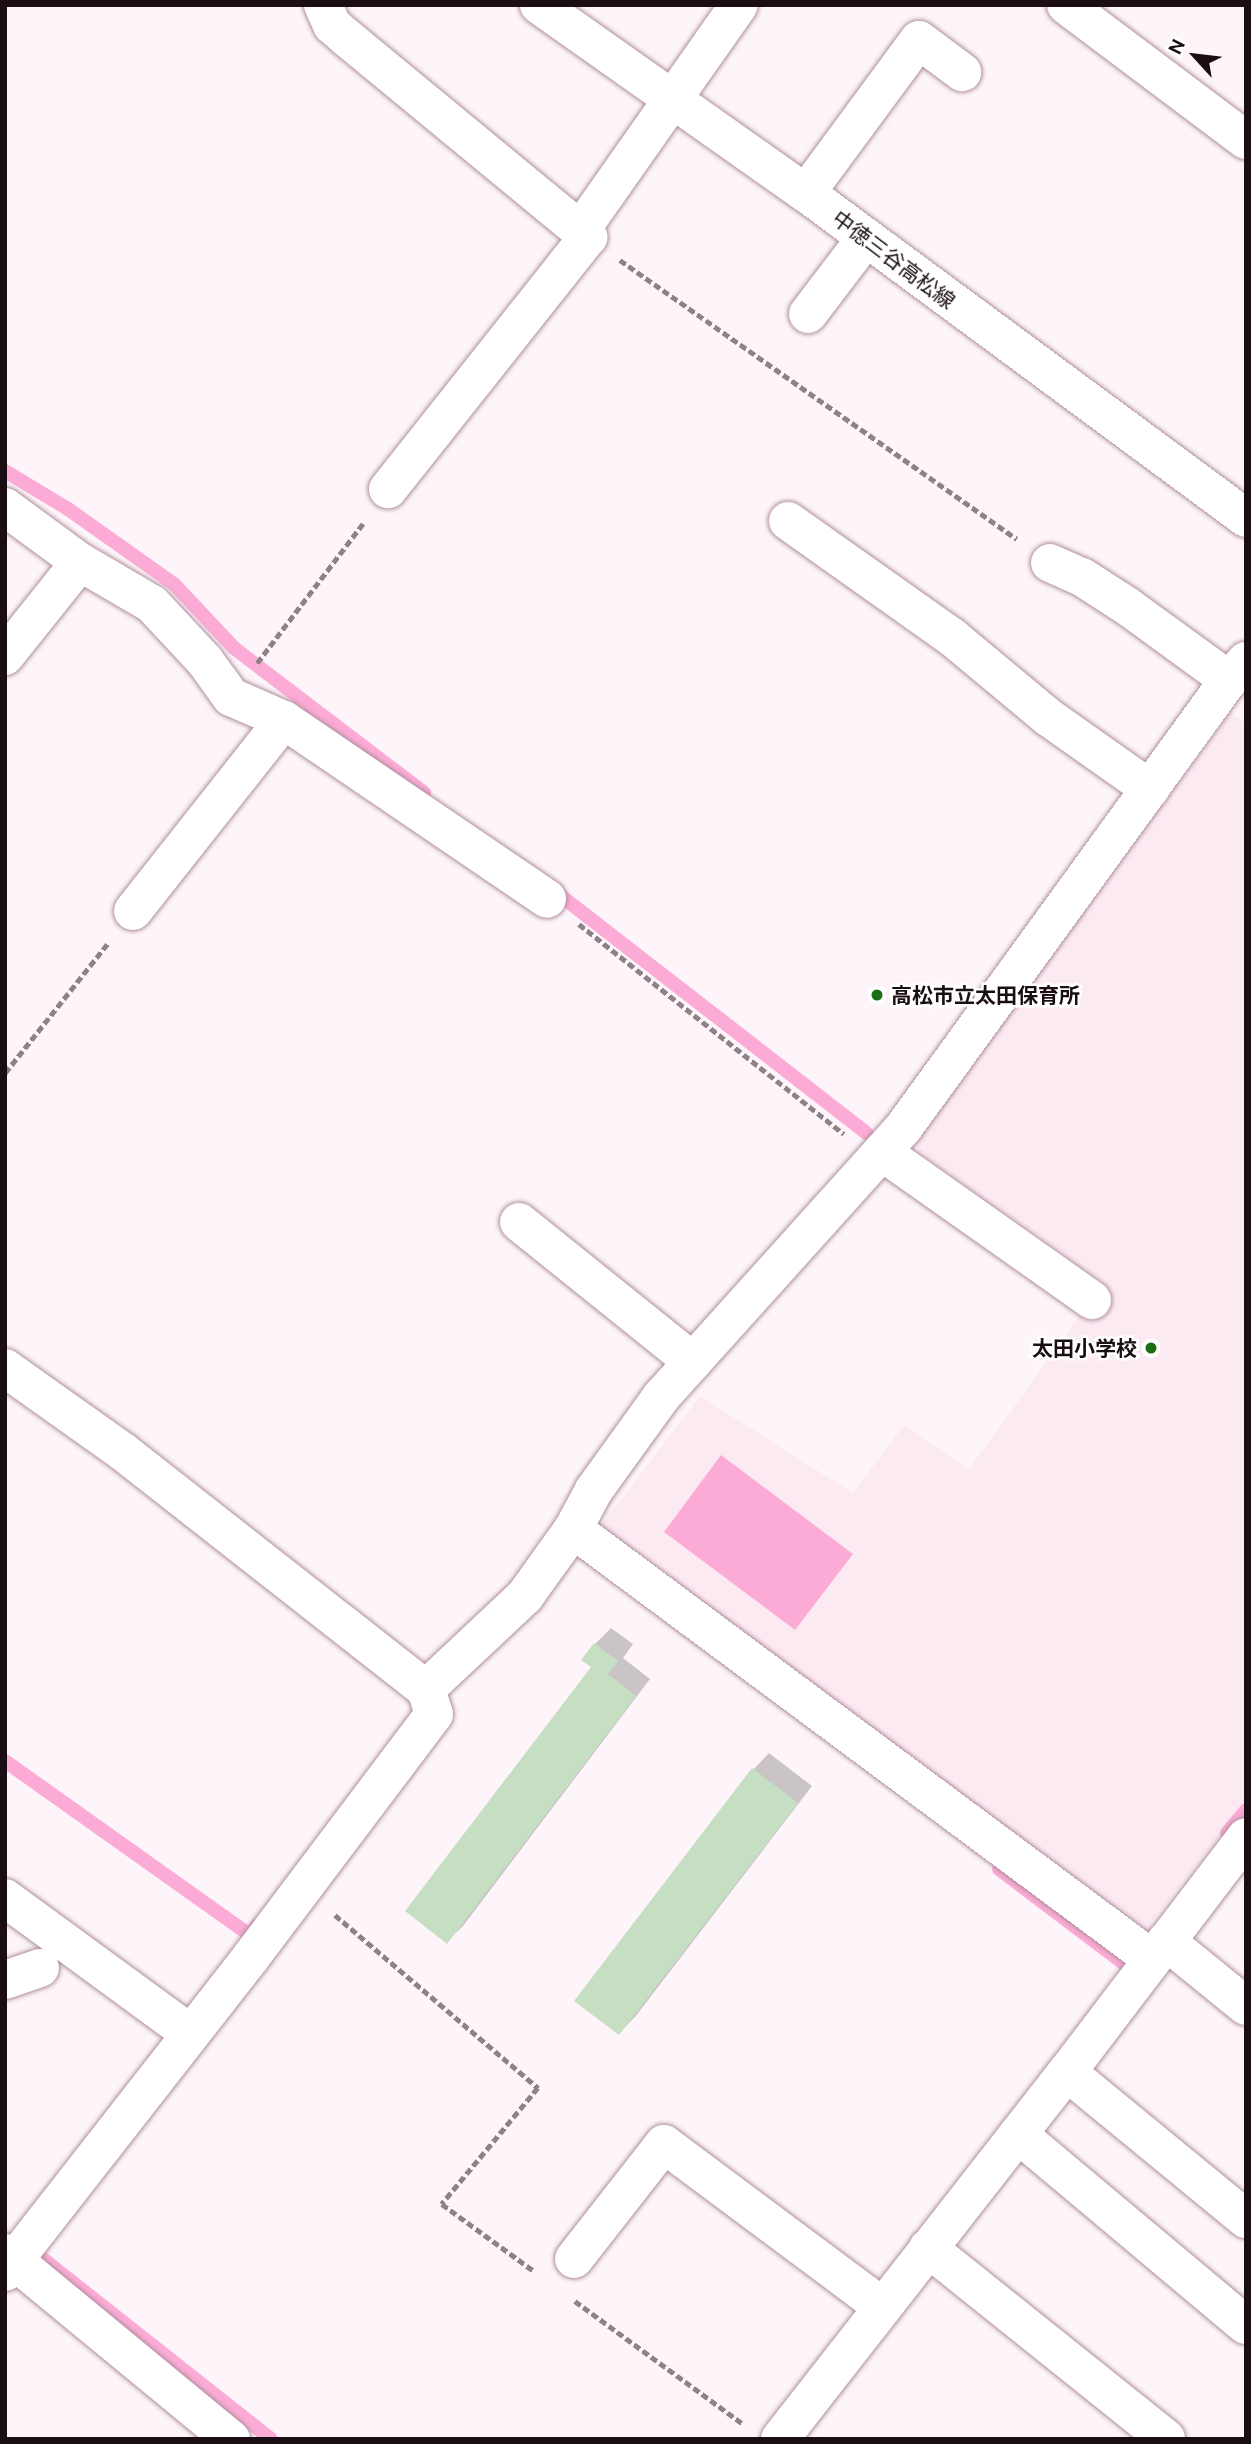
<!DOCTYPE html>
<html>
<head>
<meta charset="utf-8">
<style>
	body { margin:0 }
	#map { position:relative; width:1251px; height:2444px; overflow:hidden; background:#fdf5f9; font-family:Ubuntu,"Noto Sans JP",sans-serif }
	div>[style] { position:absolute }
	.built>* { inset:0; background:#fceaf2 }
	.water>* { inset:0; background:#fbabd5 }
	.shadow>* { inset:0; background:#0003 }
	.stream>* { height:14px; margin:-7px; padding:0 7px; transform-origin:7px; border-radius:7px; background:#fbabd5 }
	.building>* { inset:0; background:#c6dfc2 }
	.path>* { height:4.5px; margin-top:-2.25px; transform-origin:0; background:repeating-linear-gradient(90deg,#8c8287 0 7px,transparent 0 10.5px) }
	.roads { filter:drop-shadow(0 0 2px #b08e9f) drop-shadow(0 0 2px #b08e9f) }
	.minor>* { height:38px; margin:-19px; padding:0 19px; transform-origin:19px; border-radius:19px; background:#fff }
	.major>* { height:38px; margin:-19px; padding:0 19px; transform-origin:19px; border-radius:19px; background:#fff }
	.dots>* { width:19px; height:19px; translate:-50% -50%; box-sizing:border-box; border:4px solid #fff; border-radius:50% }
	span { translate:-50% -50%; white-space:nowrap; text-align:center; line-height:1.15; -webkit-text-stroke:5px #fff; paint-order:stroke }
	.street-label { font-size:21px; color:#1a0d14 }
	.poi-label { font-size:21px; color:#1a0d14; font-weight:700 }
	.left { translate:0 -50%; text-align:left }
	.right { translate:-100% -50%; text-align:right }
	.frame { position:absolute; inset:0; border:7px solid #1a0d14; pointer-events:none }
	.north { position:absolute; left:1160px; top:21px; width:70px; height:70px; -webkit-text-stroke:5px #fff; paint-order:stroke; rotate:297deg; font-size:19px; font-weight:700; line-height:28px; text-align:center; color:#1a0d14 }
	.north::after { content:''; display:block; margin:auto; width:24px; height:32px; background:#1a0d14; clip-path:polygon(50% 0,100% 100%,50% 72%,0 100%) }
</style>
</head>
<body>
<div id="map">
	<div class="built">
		<div style="clip-path:polygon(1231px 713px,1246px 724px,1246px 1802px,1140px 1937px,599px 1528px,700px 1396px,853px 1493px,904px 1425px,969px 1469px,1104px 1282px,920px 1153px,916px 1142px)"></div>
	</div>
	<div class="water">
		<div style="clip-path:polygon(721px 1455px,853px 1554px,795px 1630px,664px 1532px)"></div>
	</div>
	<div class="shadow">
		<div style="clip-path:polygon(611px 1628px,633px 1644px,623px 1658px,650px 1679px,463px 1926px,447px 1941px,593px 1667px,595px 1644px)"></div>
		<div style="clip-path:polygon(769px 1753px,812px 1786px,635px 2017px,619px 2033px,576px 2000px,754px 1769px)"></div>
	</div>
	<div class="stream">
		<div style="left:5px;top:471px;width:74px;rotate:31.1deg"></div>
		<div style="left:68px;top:509px;width:130px;rotate:35.3deg"></div>
		<div style="left:174px;top:584px;width:88px;rotate:46.8deg"></div>
		<div style="left:234px;top:648px;width:239px;rotate:37.3deg"></div>
		<div style="left:552px;top:889px;width:398px;rotate:37.8deg"></div>
		<div style="left:5px;top:1761px;width:301px;rotate:35.4deg"></div>
		<div style="left:250px;top:1935px;width:12px;rotate:-55deg"></div>
		<div style="left:1227px;top:1833px;width:30px;rotate:-50deg"></div>
		<div style="left:999px;top:1869px;width:159px;rotate:37.1deg"></div>
		<div style="left:1126px;top:1965px;width:16px;rotate:-52deg"></div>
		<div style="left:43px;top:2259px;width:290px;rotate:38.3deg"></div>
	</div>
	<div class="building">
		<div style="clip-path:polygon(594px 1643px,618px 1661px,608px 1674px,636px 1696px,447px 1944px,405px 1911px,591px 1667px,581px 1660px)"></div>
		<div style="clip-path:polygon(752px 1768px,798px 1803px,619px 2035px,574px 2001px)"></div>
	</div>
	<div class="path">
		<div style="left:620px;top:260px;width:485px;rotate:35.1deg"></div>
		<div style="left:257px;top:663px;width:177px;rotate:-52.8deg"></div>
		<div style="left:579px;top:924px;width:338px;rotate:38.4deg"></div>
		<div style="left:5px;top:1073px;width:167px;rotate:-51.6deg"></div>
		<div style="left:335px;top:1915px;width:267px;rotate:40.4deg"></div>
		<div style="left:538px;top:2088px;width:151px;rotate:129.6deg"></div>
		<div style="left:442px;top:2204px;width:114px;rotate:36.1deg"></div>
		<div style="left:575px;top:2301px;width:208px;rotate:36.2deg"></div>
	</div>
	<div class="roads">
		<div class="minor">
			<div style="left:323px;top:5px;width:22px;rotate:66deg"></div>
			<div style="left:332px;top:25px;width:20px;rotate:41deg"></div>
			<div style="left:347px;top:38px;width:313px;rotate:39.5deg"></div>
			<div style="left:588px;top:237px;width:322px;rotate:128.4deg"></div>
			<div style="left:1066px;top:5px;width:225px;rotate:36.9deg"></div>
			<div style="left:806px;top:193px;width:190px;rotate:-53.6deg"></div>
			<div style="left:919px;top:40px;width:54px;rotate:36.7deg"></div>
			<div style="left:580px;top:231px;width:276px;rotate:-54.9deg"></div>
			<div style="left:808px;top:314px;width:96px;rotate:-52.7deg"></div>
			<div style="left:5px;top:507px;width:93px;rotate:36.3deg"></div>
			<div style="left:80px;top:562px;width:83px;rotate:30.3deg"></div>
			<div style="left:152px;top:604px;width:78px;rotate:47.1deg"></div>
			<div style="left:205px;top:661px;width:44px;rotate:54.2deg"></div>
			<div style="left:231px;top:697px;width:58px;rotate:23.5deg"></div>
			<div style="left:284px;top:720px;width:318px;rotate:34.2deg"></div>
			<div style="left:788px;top:521px;width:201px;rotate:35.3deg"></div>
			<div style="left:952px;top:637px;width:125px;rotate:39.8deg"></div>
			<div style="left:1048px;top:717px;width:125px;rotate:35.2deg"></div>
			<div style="left:1050px;top:563px;width:35px;rotate:24deg"></div>
			<div style="left:1082px;top:577px;width:54px;rotate:32.8deg"></div>
			<div style="left:1127px;top:606px;width:126px;rotate:36deg"></div>
			<div style="left:5px;top:656px;width:120px;rotate:-51.4deg"></div>
			<div style="left:133px;top:911px;width:243px;rotate:-51.7deg"></div>
			<div style="left:882px;top:1152px;width:257px;rotate:35.2deg"></div>
			<div style="left:519px;top:1222px;width:223px;rotate:38.8deg"></div>
			<div style="left:5px;top:1368px;width:143px;rotate:35.4deg"></div>
			<div style="left:122px;top:1451px;width:386px;rotate:38.1deg"></div>
			<div style="left:426px;top:1689px;width:136px;rotate:-43.2deg"></div>
			<div style="left:525px;top:1596px;width:82px;rotate:-54.4deg"></div>
			<div style="left:573px;top:1529px;width:44px;rotate:-61.7deg"></div>
			<div style="left:594px;top:1490px;width:115px;rotate:-54.2deg"></div>
			<div style="left:661px;top:1397px;width:363px;rotate:-48deg"></div>
			<div style="left:904px;top:1127px;width:546px;rotate:-54.01deg"></div>
			<div style="left:1225px;top:685px;width:32px;rotate:-49deg"></div>
			<div style="left:573px;top:1529px;width:721px;rotate:36.6deg"></div>
			<div style="left:5px;top:1898px;width:230px;rotate:36.2deg"></div>
			<div style="left:1166px;top:1941px;width:103px;rotate:39.1deg"></div>
			<div style="left:5px;top:1980px;width:37px;rotate:-19deg"></div>
			<div style="left:1067px;top:2072px;width:232px;rotate:39.4deg"></div>
			<div style="left:1018px;top:2134px;width:297px;rotate:40deg"></div>
			<div style="left:928px;top:2248px;width:305px;rotate:38.7deg"></div>
			<div style="left:5px;top:2253px;width:293px;rotate:39.5deg"></div>
			<div style="left:574px;top:2259px;width:146px;rotate:-52deg"></div>
			<div style="left:664px;top:2144px;width:273px;rotate:36.7deg"></div>
			<div style="left:5px;top:2272px;width:400px;rotate:-52deg"></div>
			<div style="left:251px;top:1957px;width:304px;rotate:-53deg"></div>
			<div style="left:434px;top:1714px;width:26px;rotate:-108deg"></div>
			<div style="left:780px;top:2439px;width:466px;rotate:-52deg"></div>
			<div style="left:1067px;top:2072px;width:295px;rotate:-52.7deg"></div>
		</div>
		<div class="major">
			<div style="left:539px;top:5px;width:327px;rotate:35.2deg"></div>
			<div style="left:806px;top:193px;width:547px;rotate:36.45deg"></div>
		</div>
	</div>
	<div class="dots">
		<div style="left:877px;top:995px;background:#1c6e15"></div>
		<div style="left:1151px;top:1348px;background:#1c6e15"></div>
	</div>
	<div class="street-label">
		<span style="left:894px;top:259px;rotate:37deg">中徳三谷高松線</span>
	</div>
	<div class="poi-label">
		<span class="left" style="left:891px;top:995px">高松市立太田保育所</span>
		<span class="right" style="left:1137px;top:1348px">太田小学校</span>
	</div>
	<div class="frame"></div>
	<div class="north">N</div>
</div>
</body>
</html>
